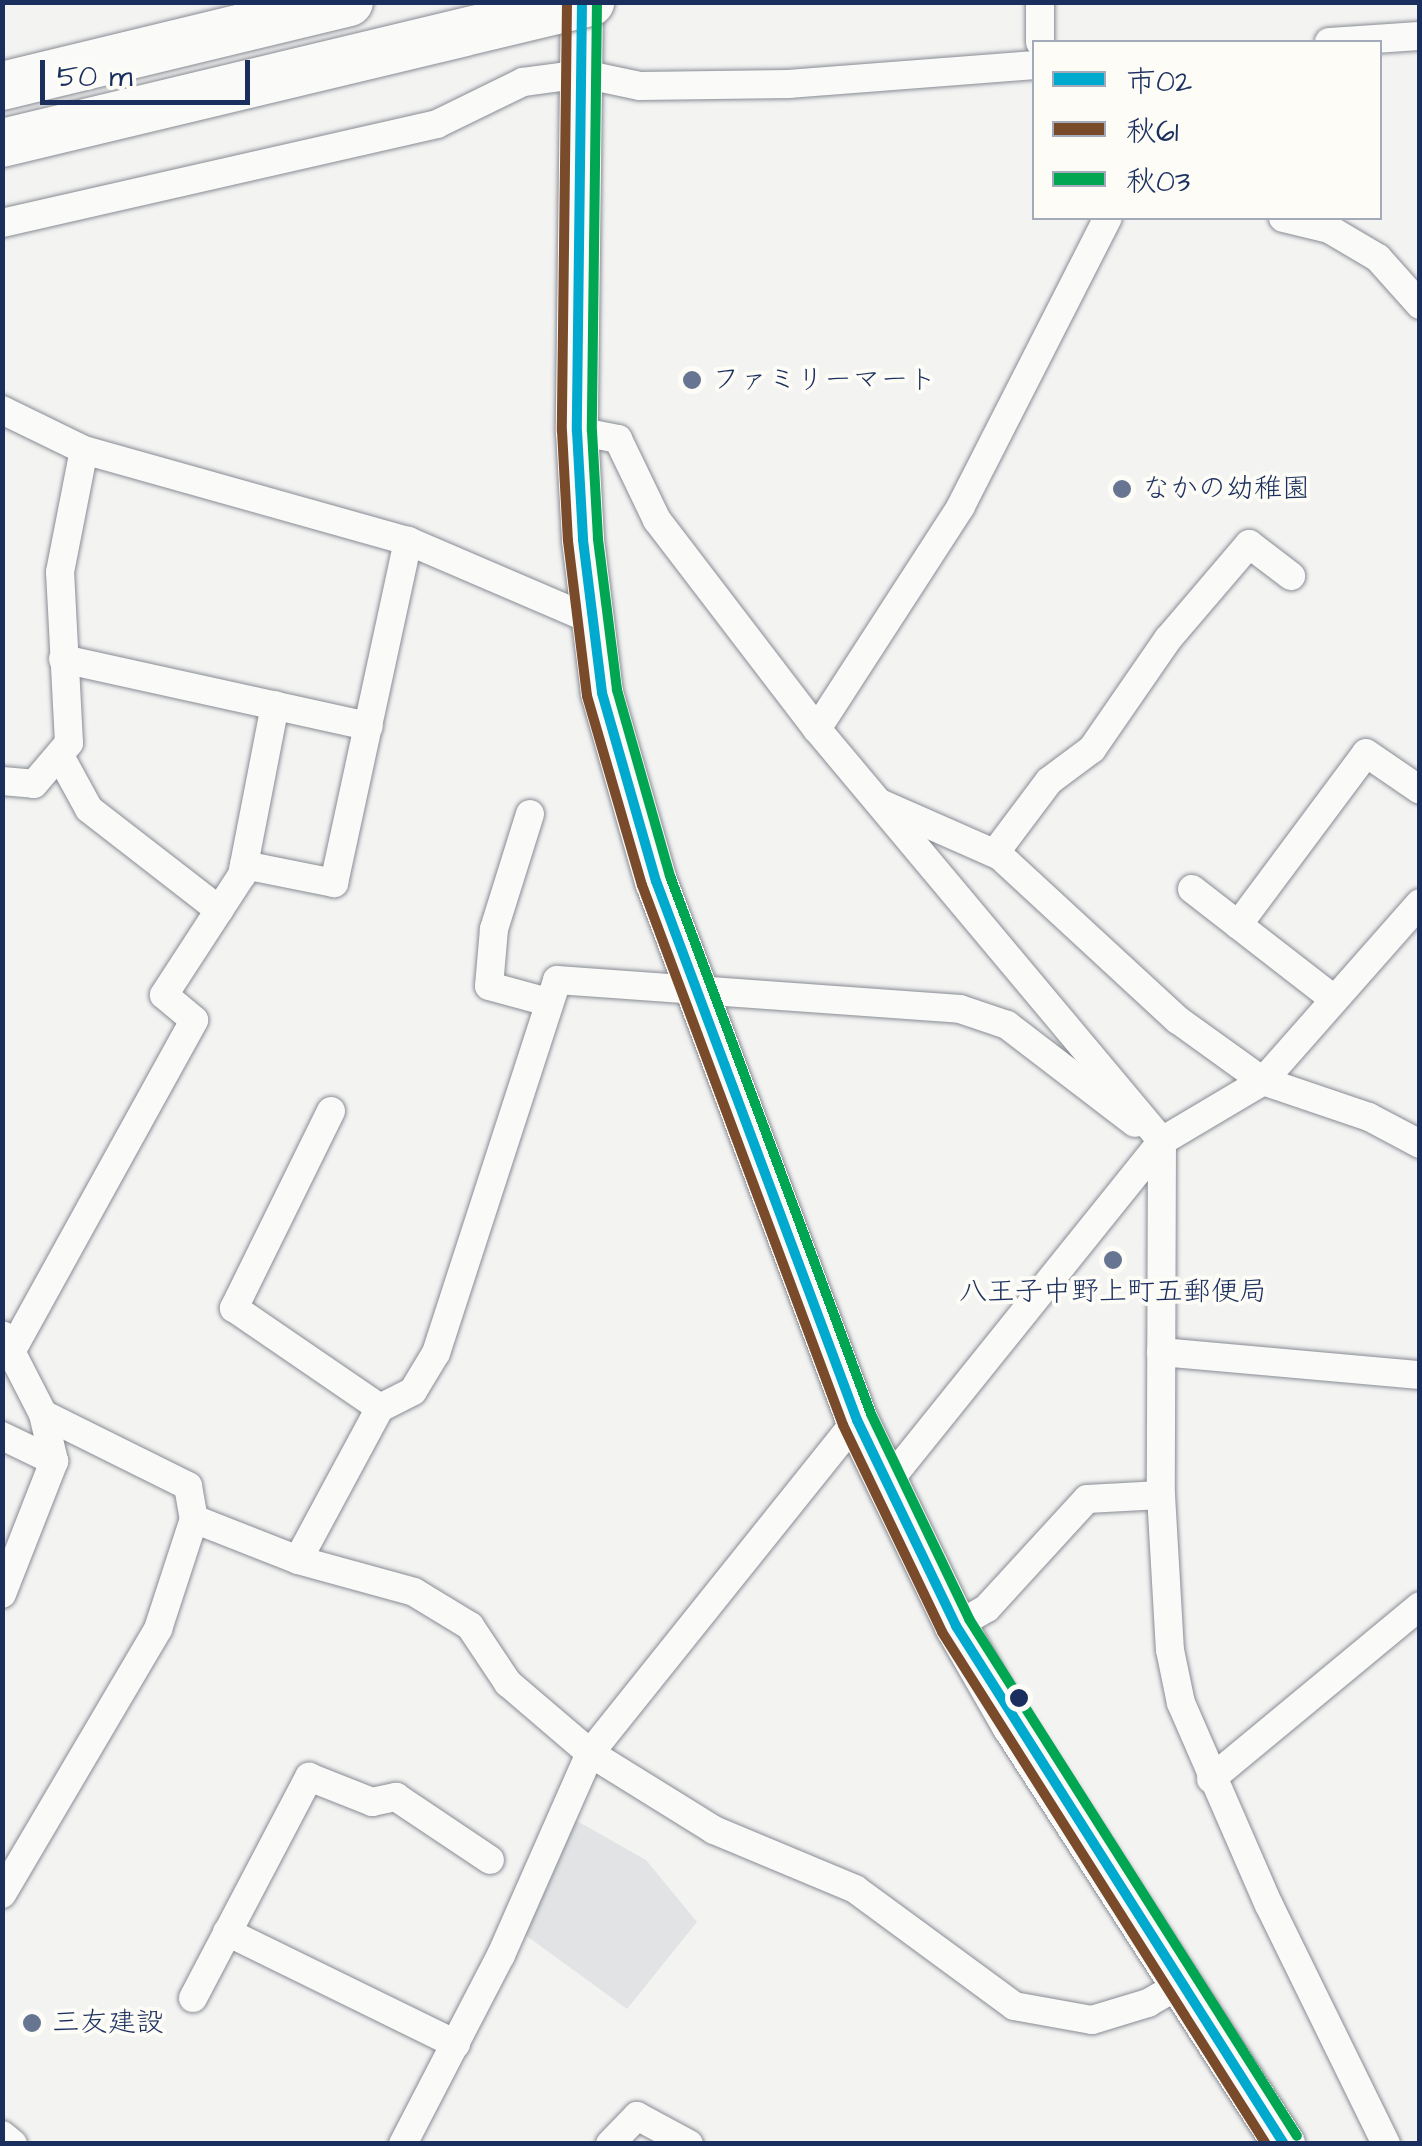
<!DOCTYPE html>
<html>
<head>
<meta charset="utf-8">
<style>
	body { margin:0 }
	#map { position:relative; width:1422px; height:2146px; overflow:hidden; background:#f3f3f2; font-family:"Architects Daughter","Klee One",sans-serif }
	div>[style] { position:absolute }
	.green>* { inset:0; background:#e2e3e5 }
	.roads { filter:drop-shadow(0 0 2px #888c94) drop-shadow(0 0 2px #888c94) }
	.minor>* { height:28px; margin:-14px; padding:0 14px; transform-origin:14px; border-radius:14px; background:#fafaf8 }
	.primary>* { height:42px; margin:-21px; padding:0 21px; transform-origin:21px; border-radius:21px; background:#fafaf8 }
	.motorway>* { height:48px; margin:-24px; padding:0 24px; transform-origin:24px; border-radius:24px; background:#fafaf8 }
	.bridges { filter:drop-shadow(0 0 2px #888c94) drop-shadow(0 0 2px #888c94) }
	.motorway-bridge>* { height:48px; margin:-24px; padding:0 24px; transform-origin:24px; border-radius:24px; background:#fafaf8 }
	.bus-1>* { height:10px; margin:-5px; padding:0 5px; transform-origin:5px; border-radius:5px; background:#00a9ce }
	.bus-2>* { height:10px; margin:-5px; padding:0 5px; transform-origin:5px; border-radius:5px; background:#7a4b2a }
	.bus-3>* { height:10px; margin:-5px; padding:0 5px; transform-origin:5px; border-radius:5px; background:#00a651 }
	.dots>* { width:28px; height:28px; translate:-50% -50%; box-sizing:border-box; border:5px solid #fdfcf7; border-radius:50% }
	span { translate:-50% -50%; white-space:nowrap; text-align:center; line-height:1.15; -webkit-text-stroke:8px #fdfcf7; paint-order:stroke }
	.poi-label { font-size:28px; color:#1b2f5e }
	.left { translate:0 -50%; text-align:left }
	.frame { position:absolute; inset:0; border:5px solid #1b2f5e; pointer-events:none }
	.legend { position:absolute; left:1032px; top:40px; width:350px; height:180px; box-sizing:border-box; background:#fdfcf7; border:2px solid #a3aaba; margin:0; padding:12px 18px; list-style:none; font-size:30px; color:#1b2f5e }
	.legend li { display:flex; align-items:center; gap:20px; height:50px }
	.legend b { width:50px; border:2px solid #a3aaba }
	.scale { position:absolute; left:40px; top:60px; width:210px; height:45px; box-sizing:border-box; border:5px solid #1b2f5e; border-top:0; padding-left:12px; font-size:30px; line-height:35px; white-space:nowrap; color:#1b2f5e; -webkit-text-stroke:8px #fdfcf7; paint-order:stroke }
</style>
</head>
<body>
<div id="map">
	<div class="green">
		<div style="clip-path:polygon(563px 1813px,646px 1860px,697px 1922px,627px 2009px,513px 1926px)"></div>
	</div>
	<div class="roads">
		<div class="minor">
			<div style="left:1040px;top:42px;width:39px;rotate:-90deg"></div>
			<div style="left:1329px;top:42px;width:91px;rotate:-3.8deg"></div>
			<div style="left:1283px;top:218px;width:47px;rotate:13.4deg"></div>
			<div style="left:1329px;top:229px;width:57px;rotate:30.6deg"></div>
			<div style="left:1378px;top:258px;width:63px;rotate:48.2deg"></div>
			<div style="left:2px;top:223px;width:446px;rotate:-12.8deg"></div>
			<div style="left:437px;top:124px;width:96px;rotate:-26deg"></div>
			<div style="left:523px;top:82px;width:61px;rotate:-7.6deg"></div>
			<div style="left:583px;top:74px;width:58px;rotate:11.9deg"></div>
			<div style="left:640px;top:86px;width:149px;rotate:-0.8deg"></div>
			<div style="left:789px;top:84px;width:246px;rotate:-4.4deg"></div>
			<div style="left:2px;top:410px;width:91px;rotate:26deg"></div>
			<div style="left:84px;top:450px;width:337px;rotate:15.7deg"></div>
			<div style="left:408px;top:541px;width:200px;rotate:23.2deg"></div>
			<div style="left:577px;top:431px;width:42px;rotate:11deg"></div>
			<div style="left:618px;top:439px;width:90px;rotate:64.3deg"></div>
			<div style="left:657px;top:520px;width:263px;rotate:52.6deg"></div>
			<div style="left:817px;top:729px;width:537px;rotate:50.06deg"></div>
			<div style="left:1162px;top:1141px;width:354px;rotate:90.2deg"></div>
			<div style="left:1161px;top:1495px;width:155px;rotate:86.7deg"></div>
			<div style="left:1170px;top:1650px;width:54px;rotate:78.3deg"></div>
			<div style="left:1181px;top:1703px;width:220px;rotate:66.5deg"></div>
			<div style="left:1269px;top:1905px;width:266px;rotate:63.9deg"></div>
			<div style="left:63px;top:659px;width:313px;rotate:12.4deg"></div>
			<div style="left:817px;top:729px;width:265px;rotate:-57.1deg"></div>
			<div style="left:961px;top:506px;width:323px;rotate:-63deg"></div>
			<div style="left:60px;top:756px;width:60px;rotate:61.3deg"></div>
			<div style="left:89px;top:809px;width:165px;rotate:37.8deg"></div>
			<div style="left:2px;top:781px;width:32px;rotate:5deg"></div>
			<div style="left:34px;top:784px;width:54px;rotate:-49.5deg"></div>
			<div style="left:69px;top:743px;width:171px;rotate:-93deg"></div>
			<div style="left:60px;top:572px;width:124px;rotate:-78.9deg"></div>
			<div style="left:880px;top:803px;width:131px;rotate:23.8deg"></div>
			<div style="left:1000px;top:856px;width:242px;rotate:42.7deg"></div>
			<div style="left:1178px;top:1020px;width:105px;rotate:35.7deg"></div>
			<div style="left:1263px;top:1081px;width:112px;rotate:18.8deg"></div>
			<div style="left:1369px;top:1117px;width:58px;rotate:27.9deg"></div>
			<div style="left:530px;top:814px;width:121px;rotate:107.4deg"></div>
			<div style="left:494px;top:929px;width:57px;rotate:95deg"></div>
			<div style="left:489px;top:986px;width:61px;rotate:15.2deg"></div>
			<div style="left:995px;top:853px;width:90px;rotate:-53.1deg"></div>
			<div style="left:1049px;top:781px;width:54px;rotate:-36.7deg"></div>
			<div style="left:1092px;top:749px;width:134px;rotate:-55.4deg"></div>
			<div style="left:1168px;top:639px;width:125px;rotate:-49.5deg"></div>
			<div style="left:1249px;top:544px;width:53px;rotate:37.3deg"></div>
			<div style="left:244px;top:865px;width:92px;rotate:11.3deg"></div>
			<div style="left:334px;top:883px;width:350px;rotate:-77.8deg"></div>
			<div style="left:1192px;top:889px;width:180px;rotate:37.8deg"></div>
			<div style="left:1238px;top:925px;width:214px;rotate:-53.3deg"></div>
			<div style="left:1366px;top:753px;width:65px;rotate:34.4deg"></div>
			<div style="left:331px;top:1111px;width:220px;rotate:116.2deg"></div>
			<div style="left:234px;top:1308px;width:177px;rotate:34.4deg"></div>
			<div style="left:11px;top:1352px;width:379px;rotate:-61.1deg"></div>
			<div style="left:194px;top:1020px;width:39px;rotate:-140deg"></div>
			<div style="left:164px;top:995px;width:143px;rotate:-57deg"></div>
			<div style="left:242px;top:875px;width:173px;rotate:-79deg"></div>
			<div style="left:1161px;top:1352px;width:260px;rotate:5.1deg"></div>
			<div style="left:43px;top:1414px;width:162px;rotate:26.4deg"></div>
			<div style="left:188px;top:1486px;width:34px;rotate:80deg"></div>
			<div style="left:194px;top:1519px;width:112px;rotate:21.5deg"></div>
			<div style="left:298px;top:1560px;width:120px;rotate:15.4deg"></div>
			<div style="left:414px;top:1592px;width:66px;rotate:31.3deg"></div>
			<div style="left:470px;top:1626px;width:69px;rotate:56.3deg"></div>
			<div style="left:508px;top:1683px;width:108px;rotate:40.5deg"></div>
			<div style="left:590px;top:1753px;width:146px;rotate:31.8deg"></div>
			<div style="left:714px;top:1830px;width:153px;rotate:22.7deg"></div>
			<div style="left:855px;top:1889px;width:197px;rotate:36.3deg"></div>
			<div style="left:1014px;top:2006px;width:79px;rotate:10.2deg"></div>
			<div style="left:1092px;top:2020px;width:59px;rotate:-16.9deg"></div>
			<div style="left:1148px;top:2003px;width:38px;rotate:-30deg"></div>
			<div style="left:2px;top:1436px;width:58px;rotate:25.7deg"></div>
			<div style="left:887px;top:1483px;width:439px;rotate:-51.2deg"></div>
			<div style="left:1162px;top:1141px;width:117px;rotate:-30.7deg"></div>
			<div style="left:1263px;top:1081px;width:237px;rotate:-48.6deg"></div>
			<div style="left:298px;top:1560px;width:173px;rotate:-61.7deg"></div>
			<div style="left:380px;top:1408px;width:37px;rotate:-27deg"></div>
			<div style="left:413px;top:1391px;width:44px;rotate:-58.8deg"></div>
			<div style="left:436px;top:1353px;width:392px;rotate:-72deg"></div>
			<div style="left:557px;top:980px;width:404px;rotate:4.1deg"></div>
			<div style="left:960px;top:1009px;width:50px;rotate:18.8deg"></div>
			<div style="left:1007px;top:1025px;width:161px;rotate:37.4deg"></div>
			<div style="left:2px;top:1594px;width:143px;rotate:-68.6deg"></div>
			<div style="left:54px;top:1461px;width:48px;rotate:-103.2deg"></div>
			<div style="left:43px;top:1414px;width:88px;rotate:-117.1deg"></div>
			<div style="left:956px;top:1626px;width:36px;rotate:-30deg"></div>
			<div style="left:987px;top:1608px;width:148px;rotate:-47.5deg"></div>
			<div style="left:1087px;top:1499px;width:74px;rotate:-3.1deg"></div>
			<div style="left:1211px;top:1779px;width:271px;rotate:-39.6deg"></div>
			<div style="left:2px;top:1894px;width:308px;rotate:-59.5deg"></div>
			<div style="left:158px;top:1629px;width:116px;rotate:-71.9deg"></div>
			<div style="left:227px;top:1932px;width:255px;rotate:26.1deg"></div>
			<div style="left:193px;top:1998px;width:250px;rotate:-62.3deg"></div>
			<div style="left:309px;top:1777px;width:68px;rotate:21.6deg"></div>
			<div style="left:372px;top:1802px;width:25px;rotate:-12deg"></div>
			<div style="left:396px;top:1797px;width:113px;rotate:33.8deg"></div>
			<div style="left:2px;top:2135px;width:14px;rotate:39deg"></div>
			<div style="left:403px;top:2144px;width:213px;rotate:-62.6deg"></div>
			<div style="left:501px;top:1955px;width:221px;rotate:-66.2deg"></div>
			<div style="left:590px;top:1753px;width:427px;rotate:-51.3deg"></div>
			<div style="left:610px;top:2144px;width:39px;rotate:-46deg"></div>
			<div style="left:637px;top:2116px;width:59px;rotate:28.3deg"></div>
		</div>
		<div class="primary">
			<div style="left:582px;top:2px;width:429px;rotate:90.7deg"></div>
			<div style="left:577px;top:431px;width:109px;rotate:86.8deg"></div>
			<div style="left:583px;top:540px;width:154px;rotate:82.9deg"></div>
			<div style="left:602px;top:693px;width:196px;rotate:74deg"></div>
			<div style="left:656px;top:881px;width:575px;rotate:69.55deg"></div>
			<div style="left:857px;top:1420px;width:229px;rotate:64.3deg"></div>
			<div style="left:956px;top:1626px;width:114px;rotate:60.1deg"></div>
			<div style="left:1013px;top:1725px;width:499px;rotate:57.1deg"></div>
		</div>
		<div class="motorway">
			<div style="left:2px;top:86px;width:357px;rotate:-13.6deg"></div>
		</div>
	</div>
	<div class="bridges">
		<div class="motorway-bridge">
			<div style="left:2px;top:143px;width:605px;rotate:-13.48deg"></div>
		</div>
	</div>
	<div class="bus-1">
		<div style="left:582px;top:2px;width:429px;rotate:90.7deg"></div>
		<div style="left:577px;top:431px;width:109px;rotate:86.8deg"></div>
		<div style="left:583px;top:540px;width:154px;rotate:82.9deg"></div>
		<div style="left:602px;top:693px;width:196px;rotate:74deg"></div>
		<div style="left:656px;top:881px;width:575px;rotate:69.55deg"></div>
		<div style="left:857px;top:1420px;width:229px;rotate:64.3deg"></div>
		<div style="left:956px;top:1626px;width:613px;rotate:57.66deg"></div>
	</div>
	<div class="bus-2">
		<div style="left:567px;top:2px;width:429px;rotate:90.7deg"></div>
		<div style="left:562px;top:431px;width:110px;rotate:86.9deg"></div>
		<div style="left:568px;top:541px;width:156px;rotate:83deg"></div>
		<div style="left:587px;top:696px;width:197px;rotate:73.8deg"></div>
		<div style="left:642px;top:885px;width:576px;rotate:69.58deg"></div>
		<div style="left:843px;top:1425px;width:229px;rotate:64.4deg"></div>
		<div style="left:942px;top:1632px;width:606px;rotate:57.67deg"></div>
	</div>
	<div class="bus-3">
		<div style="left:597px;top:2px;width:429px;rotate:90.7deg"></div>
		<div style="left:592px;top:431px;width:108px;rotate:86.8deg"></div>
		<div style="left:598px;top:539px;width:152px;rotate:82.8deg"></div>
		<div style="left:617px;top:690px;width:193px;rotate:74.1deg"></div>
		<div style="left:670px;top:876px;width:574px;rotate:69.51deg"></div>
		<div style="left:871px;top:1414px;width:227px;rotate:64.4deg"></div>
		<div style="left:969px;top:1619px;width:612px;rotate:57.61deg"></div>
	</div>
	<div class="dots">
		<div style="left:692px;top:380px;background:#677492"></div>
		<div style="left:1122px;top:489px;background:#677492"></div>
		<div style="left:1113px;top:1260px;background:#677492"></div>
		<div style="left:1019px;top:1698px;background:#1b2f5e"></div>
		<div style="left:32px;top:2023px;background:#677492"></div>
	</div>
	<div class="poi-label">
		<span class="left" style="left:712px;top:380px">ファミリーマート</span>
		<span class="left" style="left:1142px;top:489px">なかの幼稚園</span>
		<span style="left:1113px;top:1292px">八王子中野上町五郵便局</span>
		<span class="left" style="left:52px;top:2023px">三友建設</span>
	</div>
	<div class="frame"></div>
	<ul class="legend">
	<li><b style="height:12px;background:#00a9ce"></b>市02</li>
	<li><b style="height:12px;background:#7a4b2a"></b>秋61</li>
	<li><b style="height:12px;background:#00a651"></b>秋03</li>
	</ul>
	<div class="scale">50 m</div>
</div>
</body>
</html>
